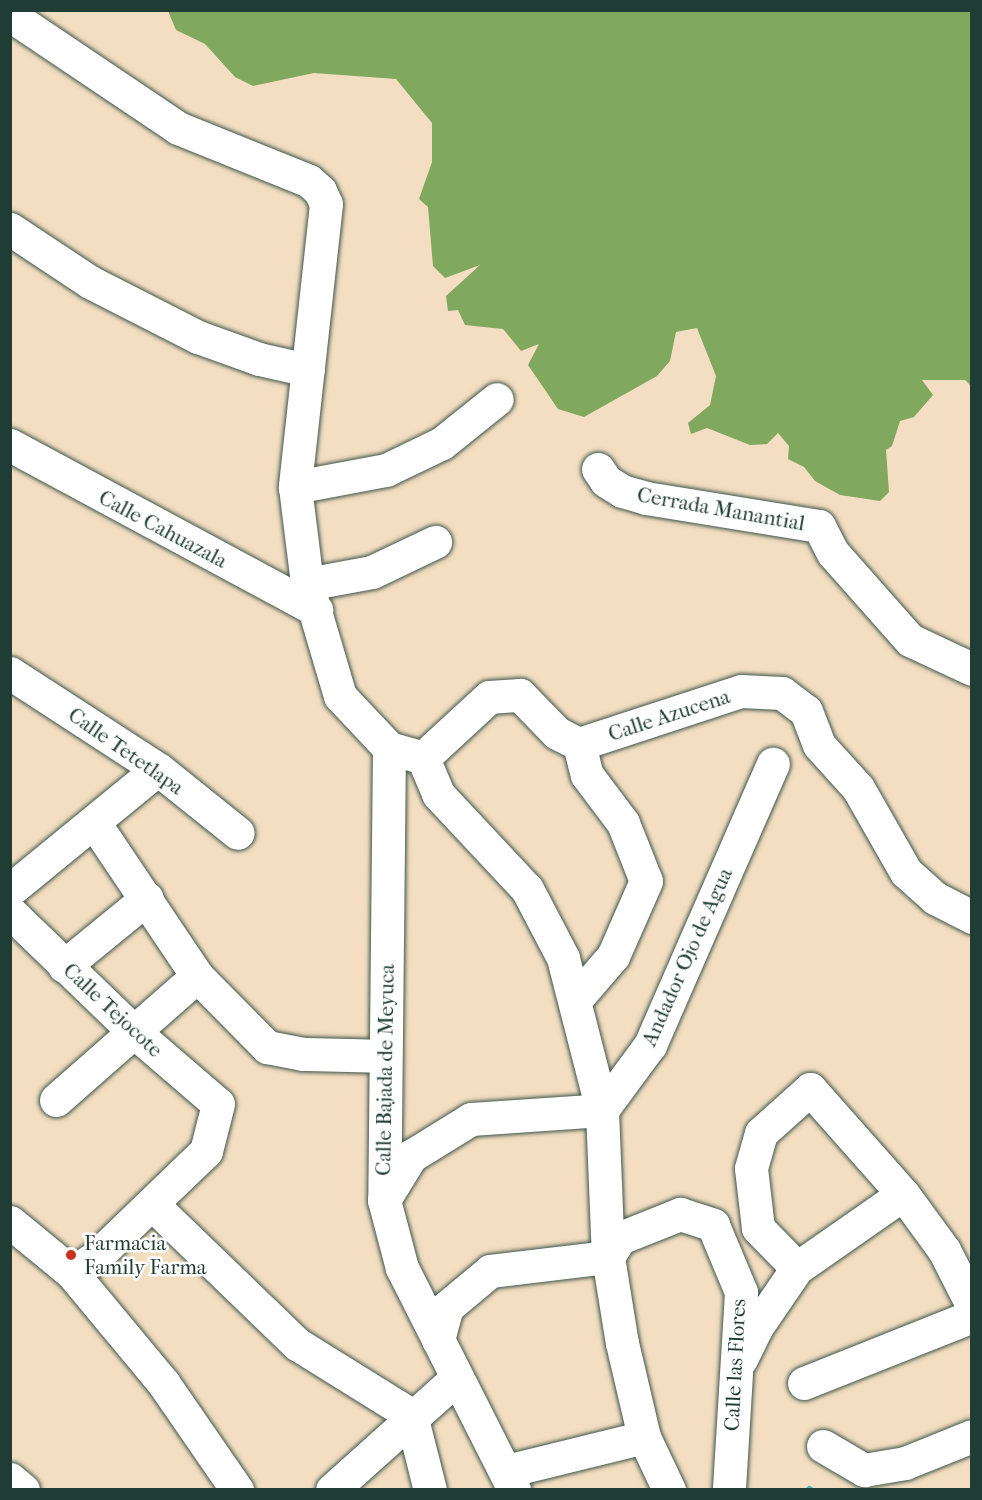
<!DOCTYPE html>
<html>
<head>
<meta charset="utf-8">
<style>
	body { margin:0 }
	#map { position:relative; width:982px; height:1500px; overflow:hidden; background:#f3dec2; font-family:"IM FELL French Canon",serif }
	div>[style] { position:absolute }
	.forest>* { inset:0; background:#80a85f }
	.stream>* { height:7px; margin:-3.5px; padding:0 3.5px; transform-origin:3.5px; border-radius:3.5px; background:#48b7c0 }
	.roads { filter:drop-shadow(0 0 2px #3f5549) drop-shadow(0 0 2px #3f5549) }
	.minor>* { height:33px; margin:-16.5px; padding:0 16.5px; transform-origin:16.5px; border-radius:16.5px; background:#fff }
	.dots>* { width:16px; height:16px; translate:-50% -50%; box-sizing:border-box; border:3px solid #fff; border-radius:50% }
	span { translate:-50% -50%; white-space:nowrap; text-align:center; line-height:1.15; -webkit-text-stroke:5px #fff; paint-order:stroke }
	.street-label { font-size:21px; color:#1f3d34 }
	.poi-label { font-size:21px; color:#1f3d34 }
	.left { translate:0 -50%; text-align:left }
	.frame { position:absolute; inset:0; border:12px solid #1f3d34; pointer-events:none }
</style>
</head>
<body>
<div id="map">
	<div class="forest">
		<div style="clip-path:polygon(168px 11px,971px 11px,971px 386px,965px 380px,922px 380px,933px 395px,914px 417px,900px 421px,892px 446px,886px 450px,889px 492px,880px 501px,840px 495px,815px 481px,804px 467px,788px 459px,789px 446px,778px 433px,767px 444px,750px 445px,707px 428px,691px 434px,688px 423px,710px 405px,716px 376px,697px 328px,676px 332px,670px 361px,657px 376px,584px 417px,558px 409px,528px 365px,539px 344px,521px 351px,503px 329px,465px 325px,458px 310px,448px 311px,446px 296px,480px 265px,445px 278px,433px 266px,428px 207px,419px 199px,432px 162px,432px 123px,396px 79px,314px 73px,253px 86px,235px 77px,205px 44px,176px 30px)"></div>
	</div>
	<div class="stream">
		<div style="left:809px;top:1489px;width:1px;rotate:45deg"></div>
	</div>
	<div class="roads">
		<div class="minor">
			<div style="left:10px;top:15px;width:202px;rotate:33.9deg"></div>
			<div style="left:178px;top:128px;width:141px;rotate:22deg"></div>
			<div style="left:309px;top:181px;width:15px;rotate:42deg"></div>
			<div style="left:320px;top:191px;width:14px;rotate:65deg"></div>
			<div style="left:326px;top:204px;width:285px;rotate:96.3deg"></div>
			<div style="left:295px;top:487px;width:98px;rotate:82.9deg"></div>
			<div style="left:307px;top:584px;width:117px;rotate:73.6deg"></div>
			<div style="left:340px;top:696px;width:71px;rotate:46.7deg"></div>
			<div style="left:389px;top:748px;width:35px;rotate:16deg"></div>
			<div style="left:423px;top:758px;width:39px;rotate:67deg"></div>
			<div style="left:438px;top:794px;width:130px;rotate:46.9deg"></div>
			<div style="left:527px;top:889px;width:78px;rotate:62.4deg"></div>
			<div style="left:563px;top:958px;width:157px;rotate:75.6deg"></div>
			<div style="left:602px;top:1110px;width:147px;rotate:87.7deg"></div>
			<div style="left:608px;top:1257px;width:87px;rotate:80.8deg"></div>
			<div style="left:622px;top:1343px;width:97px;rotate:76.8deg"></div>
			<div style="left:644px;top:1437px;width:59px;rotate:64.7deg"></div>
			<div style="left:10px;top:229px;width:96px;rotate:33.5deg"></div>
			<div style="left:90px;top:282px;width:121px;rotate:27deg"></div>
			<div style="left:198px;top:337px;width:65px;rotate:19.8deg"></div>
			<div style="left:259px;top:359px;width:50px;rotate:12.7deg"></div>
			<div style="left:10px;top:445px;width:348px;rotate:28.3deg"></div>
			<div style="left:598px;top:469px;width:14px;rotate:56deg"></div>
			<div style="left:606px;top:481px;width:19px;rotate:32deg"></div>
			<div style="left:622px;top:491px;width:25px;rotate:16deg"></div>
			<div style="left:646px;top:498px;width:175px;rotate:9.2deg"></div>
			<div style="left:819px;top:526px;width:30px;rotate:63deg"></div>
			<div style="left:833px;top:553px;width:116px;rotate:48.5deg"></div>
			<div style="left:910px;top:640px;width:68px;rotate:25.1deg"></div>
			<div style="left:295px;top:487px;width:93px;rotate:-10.6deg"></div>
			<div style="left:386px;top:470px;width:62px;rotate:-25.7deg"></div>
			<div style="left:442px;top:443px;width:70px;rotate:-38.7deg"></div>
			<div style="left:307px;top:584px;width:66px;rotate:-10.5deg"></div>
			<div style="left:372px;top:572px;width:70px;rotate:-25.5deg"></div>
			<div style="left:10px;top:673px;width:176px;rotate:33deg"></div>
			<div style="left:158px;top:769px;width:102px;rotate:38.7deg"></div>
			<div style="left:579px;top:744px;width:170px;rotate:-18.1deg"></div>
			<div style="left:741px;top:691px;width:41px;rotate:2.8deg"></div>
			<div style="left:782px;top:693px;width:30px;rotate:37deg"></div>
			<div style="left:806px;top:711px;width:36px;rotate:69deg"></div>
			<div style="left:819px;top:745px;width:58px;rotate:47.8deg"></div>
			<div style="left:858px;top:788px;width:97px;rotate:60.3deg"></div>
			<div style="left:906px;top:872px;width:39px;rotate:42deg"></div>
			<div style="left:935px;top:898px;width:42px;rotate:27.2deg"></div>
			<div style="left:389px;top:748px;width:452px;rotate:90.6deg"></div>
			<div style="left:384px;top:1200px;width:70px;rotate:75.2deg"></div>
			<div style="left:402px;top:1268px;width:249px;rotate:63.2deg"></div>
			<div style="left:423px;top:758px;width:90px;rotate:-42.7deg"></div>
			<div style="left:489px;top:697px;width:31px;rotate:-4deg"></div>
			<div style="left:520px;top:695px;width:53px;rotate:45.8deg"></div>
			<div style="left:557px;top:733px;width:25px;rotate:27deg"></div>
			<div style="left:579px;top:744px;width:32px;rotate:76deg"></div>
			<div style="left:587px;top:775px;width:60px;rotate:53.1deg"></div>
			<div style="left:623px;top:823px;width:62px;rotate:68.4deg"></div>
			<div style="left:646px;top:881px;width:82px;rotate:113.7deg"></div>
			<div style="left:613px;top:956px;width:57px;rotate:130.7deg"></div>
			<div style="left:95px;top:824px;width:183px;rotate:56.1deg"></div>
			<div style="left:197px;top:976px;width:100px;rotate:45.4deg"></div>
			<div style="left:267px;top:1047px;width:37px;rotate:11deg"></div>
			<div style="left:303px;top:1054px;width:80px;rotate:1.4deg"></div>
			<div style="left:10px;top:890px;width:191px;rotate:-39.3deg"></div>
			<div style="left:10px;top:912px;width:170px;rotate:44deg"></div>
			<div style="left:132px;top:1030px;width:113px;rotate:40.7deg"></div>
			<div style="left:218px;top:1104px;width:49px;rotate:104.3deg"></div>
			<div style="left:206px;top:1151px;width:153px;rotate:136.1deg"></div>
			<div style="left:96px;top:1257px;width:29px;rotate:146deg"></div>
			<div style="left:64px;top:966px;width:107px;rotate:-39.3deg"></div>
			<div style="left:56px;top:1100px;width:188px;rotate:-41.3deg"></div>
			<div style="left:384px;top:1200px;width:52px;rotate:-58.5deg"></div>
			<div style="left:411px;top:1156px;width:70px;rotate:-31.7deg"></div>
			<div style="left:471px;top:1119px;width:131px;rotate:-3.9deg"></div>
			<div style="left:602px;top:1110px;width:81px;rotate:-53.6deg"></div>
			<div style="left:650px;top:1045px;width:307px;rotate:-66.4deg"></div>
			<div style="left:152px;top:1204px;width:202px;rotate:44deg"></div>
			<div style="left:297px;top:1344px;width:134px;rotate:31.9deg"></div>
			<div style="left:10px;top:1222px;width:80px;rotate:39.4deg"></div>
			<div style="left:72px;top:1273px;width:144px;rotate:50.3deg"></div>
			<div style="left:164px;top:1384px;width:129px;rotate:55.4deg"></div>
			<div style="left:797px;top:1268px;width:56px;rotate:-134.3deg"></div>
			<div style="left:758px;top:1228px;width:60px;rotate:-96.7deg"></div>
			<div style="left:751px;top:1168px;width:36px;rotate:-74deg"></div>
			<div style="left:761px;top:1133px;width:66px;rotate:-41.9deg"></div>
			<div style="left:810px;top:1089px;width:140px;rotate:48.5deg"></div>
			<div style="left:903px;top:1194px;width:69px;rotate:53.8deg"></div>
			<div style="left:944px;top:1250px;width:62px;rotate:63deg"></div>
			<div style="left:438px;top:1340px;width:34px;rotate:-75deg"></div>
			<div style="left:447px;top:1307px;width:56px;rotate:-39.9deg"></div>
			<div style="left:490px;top:1271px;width:119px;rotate:-6.8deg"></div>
			<div style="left:608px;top:1257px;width:22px;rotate:-58deg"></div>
			<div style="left:620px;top:1238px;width:65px;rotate:-21.8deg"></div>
			<div style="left:680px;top:1214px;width:35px;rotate:18deg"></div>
			<div style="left:713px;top:1225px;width:73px;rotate:67.3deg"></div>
			<div style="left:741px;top:1292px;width:198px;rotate:93.5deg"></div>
			<div style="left:741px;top:1359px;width:34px;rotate:-64deg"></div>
			<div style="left:756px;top:1328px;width:73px;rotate:-55.7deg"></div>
			<div style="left:797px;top:1268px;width:129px;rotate:-34.9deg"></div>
			<div style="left:804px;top:1383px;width:181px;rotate:-21.7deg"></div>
			<div style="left:411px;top:1415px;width:77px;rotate:75.8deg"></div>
			<div style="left:823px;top:1446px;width:48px;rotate:30.3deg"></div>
			<div style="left:864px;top:1470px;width:42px;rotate:-9.7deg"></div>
			<div style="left:905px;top:1463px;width:72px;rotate:-21.9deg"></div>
			<div style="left:506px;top:1471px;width:142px;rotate:-13.8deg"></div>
			<div style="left:10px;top:1479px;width:17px;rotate:40deg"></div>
			<div style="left:332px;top:1490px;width:168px;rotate:-41.9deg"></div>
		</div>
	</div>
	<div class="dots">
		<div style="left:71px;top:1255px;background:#c8321e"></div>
	</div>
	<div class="street-label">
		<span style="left:721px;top:509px;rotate:10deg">Cerrada Manantial</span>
		<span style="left:163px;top:529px;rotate:28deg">Calle Cahuazala</span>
		<span style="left:669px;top:715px;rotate:-18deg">Calle Azucena</span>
		<span style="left:126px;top:751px;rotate:35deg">Calle Tetetlapa</span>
		<span style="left:687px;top:957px;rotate:-66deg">Andador Ojo de Agua</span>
		<span style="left:113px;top:1010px;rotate:43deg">Calle Tejocote</span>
		<span style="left:385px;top:1070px;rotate:-89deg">Calle Bajada de Meyuca</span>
		<span style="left:735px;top:1365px;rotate:-87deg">Calle las Flores</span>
	</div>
	<div class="poi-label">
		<span class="left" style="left:84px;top:1255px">Farmacia<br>Family Farma</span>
	</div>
	<div class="frame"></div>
</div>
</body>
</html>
